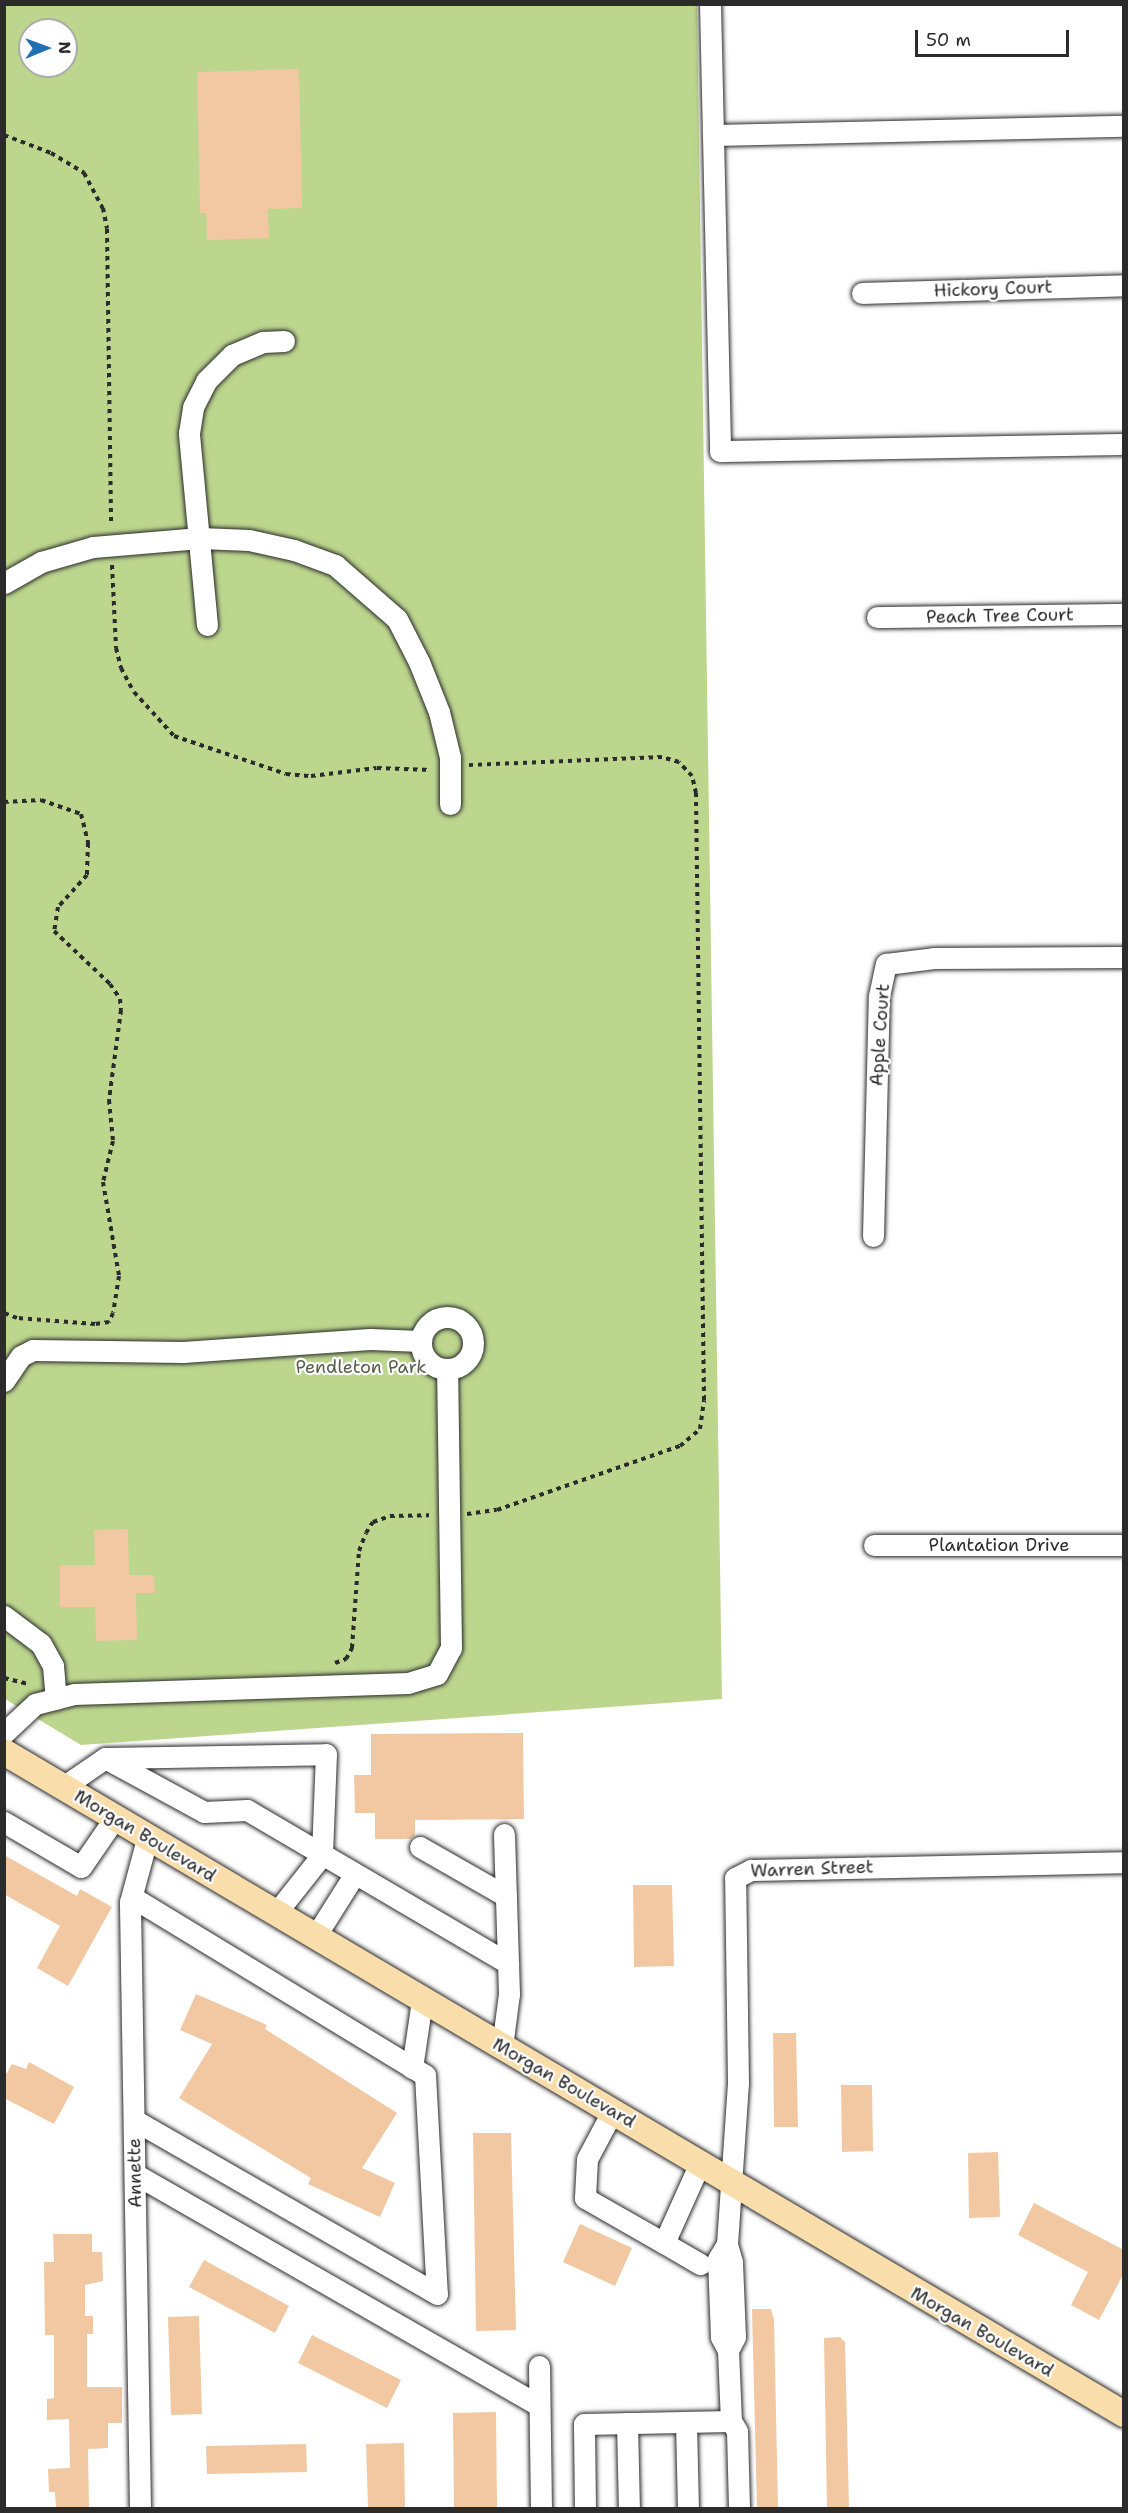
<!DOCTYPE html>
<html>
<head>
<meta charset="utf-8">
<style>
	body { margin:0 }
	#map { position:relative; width:1128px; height:2513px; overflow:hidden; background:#fff; font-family:"Shantell Sans",sans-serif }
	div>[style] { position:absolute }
	.green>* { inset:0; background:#bcd68e }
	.building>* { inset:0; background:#f2c8a2 }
	.path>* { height:4px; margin-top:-2px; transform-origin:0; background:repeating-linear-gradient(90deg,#2b2b2b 0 4.5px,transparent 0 9px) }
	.roads { filter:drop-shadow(0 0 2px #2b2b2b) drop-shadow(0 0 2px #2b2b2b) }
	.minor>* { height:21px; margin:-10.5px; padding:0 10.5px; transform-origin:10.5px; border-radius:10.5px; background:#fff }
	.minor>.ring { margin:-10.5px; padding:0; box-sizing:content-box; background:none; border:21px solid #fff; border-radius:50% }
	.major>* { height:26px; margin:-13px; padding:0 13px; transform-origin:13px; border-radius:13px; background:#f9deab }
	span { translate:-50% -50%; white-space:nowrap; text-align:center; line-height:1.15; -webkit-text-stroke:4.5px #fff; paint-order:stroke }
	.street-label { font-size:18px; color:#2b2b2b }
	.park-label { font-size:18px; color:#565e49 }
	.frame { position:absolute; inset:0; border:6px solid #2b2b2b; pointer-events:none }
	.north { position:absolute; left:18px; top:18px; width:60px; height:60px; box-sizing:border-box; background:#fff; border:2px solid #aaa; border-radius:50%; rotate:89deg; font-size:16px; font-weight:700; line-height:24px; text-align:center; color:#2b2b2b }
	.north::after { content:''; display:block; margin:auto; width:21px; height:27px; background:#1f6fb2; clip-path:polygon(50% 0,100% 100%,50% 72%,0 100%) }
	.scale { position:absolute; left:915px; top:30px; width:154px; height:27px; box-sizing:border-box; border:3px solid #2b2b2b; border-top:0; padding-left:8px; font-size:18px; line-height:21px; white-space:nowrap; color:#2b2b2b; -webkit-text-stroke:4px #fff; paint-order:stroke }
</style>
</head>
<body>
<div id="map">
	<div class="green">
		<div style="clip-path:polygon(evenodd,5px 5px,697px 5px,722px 1699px,81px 1745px,5px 1699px,5px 5px,30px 30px,66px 30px,66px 66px,30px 66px,30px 30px)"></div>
	</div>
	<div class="building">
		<div style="clip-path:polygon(299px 69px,302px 208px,268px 209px,269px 238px,207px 240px,206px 213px,200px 213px,197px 72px)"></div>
		<div style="clip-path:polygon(128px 1529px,129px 1575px,154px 1575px,155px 1593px,136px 1593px,137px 1640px,96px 1641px,95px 1607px,60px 1607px,60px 1565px,95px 1565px,94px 1530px)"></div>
		<div style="clip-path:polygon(523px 1733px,524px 1819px,415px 1820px,415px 1835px,410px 1839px,375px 1839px,375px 1813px,355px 1813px,354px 1775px,371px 1775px,371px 1734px)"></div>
		<div style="clip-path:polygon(4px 1855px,77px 1896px,80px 1889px,112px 1907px,68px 1986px,37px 1968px,60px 1926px,4px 1894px)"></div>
		<div style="clip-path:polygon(633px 1885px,672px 1885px,674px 1966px,634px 1967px)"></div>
		<div style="clip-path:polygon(196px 1994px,267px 2025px,265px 2029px,397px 2113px,362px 2168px,395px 2183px,380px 2217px,308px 2184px,311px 2178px,179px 2098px,212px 2044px,180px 2030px)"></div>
		<div style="clip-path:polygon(773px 2033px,796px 2033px,798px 2127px,774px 2127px)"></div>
		<div style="clip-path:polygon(29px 2062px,74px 2087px,54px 2124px,4px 2098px,4px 2078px,12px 2064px,26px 2069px)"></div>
		<div style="clip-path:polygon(841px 2085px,872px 2085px,873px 2151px,842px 2152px)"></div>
		<div style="clip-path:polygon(473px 2133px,511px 2133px,516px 2330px,476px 2331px)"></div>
		<div style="clip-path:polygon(998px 2152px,1000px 2217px,969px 2218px,968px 2153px)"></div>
		<div style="clip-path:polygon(1034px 2203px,1124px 2250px,1124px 2273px,1099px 2320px,1071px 2305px,1088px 2272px,1018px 2235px)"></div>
		<div style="clip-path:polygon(580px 2224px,632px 2248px,615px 2286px,563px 2262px)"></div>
		<div style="clip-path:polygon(53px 2234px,92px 2234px,92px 2252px,102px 2252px,103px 2281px,85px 2285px,85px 2316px,93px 2316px,93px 2334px,87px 2334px,87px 2387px,122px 2387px,122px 2423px,108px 2423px,108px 2448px,88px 2449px,89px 2508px,56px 2508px,55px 2492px,49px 2492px,48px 2469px,70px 2468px,69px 2419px,47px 2420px,47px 2399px,54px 2398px,54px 2335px,45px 2335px,44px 2262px,54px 2262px)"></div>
		<div style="clip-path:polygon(204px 2260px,289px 2306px,275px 2333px,189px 2287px)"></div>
		<div style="clip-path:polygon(752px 2309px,771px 2309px,774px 2320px,778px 2508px,757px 2508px)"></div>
		<div style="clip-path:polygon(199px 2316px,202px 2414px,171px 2415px,168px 2317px)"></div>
		<div style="clip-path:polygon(312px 2335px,401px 2380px,387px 2408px,298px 2363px)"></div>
		<div style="clip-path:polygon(840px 2337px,845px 2342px,849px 2508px,827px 2508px,824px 2338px)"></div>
		<div style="clip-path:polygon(496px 2412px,497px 2508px,454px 2508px,453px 2413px)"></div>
		<div style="clip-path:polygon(404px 2443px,405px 2508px,368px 2508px,366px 2444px)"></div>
		<div style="clip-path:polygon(306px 2444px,307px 2472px,207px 2474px,206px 2446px)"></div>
	</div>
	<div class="path">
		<div style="left:4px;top:135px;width:50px;rotate:21deg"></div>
		<div style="left:51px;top:153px;width:39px;rotate:31deg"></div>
		<div style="left:84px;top:173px;width:40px;rotate:62deg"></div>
		<div style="left:103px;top:208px;width:21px;rotate:79deg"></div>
		<div style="left:107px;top:229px;width:296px;rotate:89.2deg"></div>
		<div style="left:112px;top:565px;width:83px;rotate:87.2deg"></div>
		<div style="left:116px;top:648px;width:21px;rotate:76deg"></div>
		<div style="left:121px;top:668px;width:27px;rotate:62deg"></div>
		<div style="left:134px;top:692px;width:59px;rotate:47.7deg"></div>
		<div style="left:174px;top:736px;width:118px;rotate:18.7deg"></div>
		<div style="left:286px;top:774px;width:25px;rotate:5deg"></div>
		<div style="left:311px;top:776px;width:66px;rotate:-6.9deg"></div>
		<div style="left:377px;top:768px;width:54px;rotate:2.1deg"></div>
		<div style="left:4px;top:802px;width:37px;rotate:-3deg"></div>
		<div style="left:41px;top:800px;width:42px;rotate:19.3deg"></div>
		<div style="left:81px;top:814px;width:30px;rotate:76deg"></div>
		<div style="left:88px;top:843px;width:32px;rotate:92deg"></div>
		<div style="left:87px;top:875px;width:43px;rotate:132.2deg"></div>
		<div style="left:58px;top:907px;width:24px;rotate:99deg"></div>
		<div style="left:54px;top:931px;width:77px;rotate:43.4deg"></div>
		<div style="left:110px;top:984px;width:18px;rotate:56deg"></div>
		<div style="left:120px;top:999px;width:11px;rotate:85deg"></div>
		<div style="left:121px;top:1010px;width:91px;rotate:97.6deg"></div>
		<div style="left:109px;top:1100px;width:41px;rotate:84.4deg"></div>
		<div style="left:113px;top:1141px;width:42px;rotate:103.7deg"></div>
		<div style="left:103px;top:1182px;width:95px;rotate:80.3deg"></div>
		<div style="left:119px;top:1276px;width:37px;rotate:99deg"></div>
		<div style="left:113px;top:1313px;width:10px;rotate:114deg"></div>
		<div style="left:109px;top:1322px;width:14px;rotate:172deg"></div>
		<div style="left:95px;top:1324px;width:78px;rotate:-175.6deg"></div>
		<div style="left:17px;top:1318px;width:14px;rotate:-159deg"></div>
		<div style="left:467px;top:1514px;width:30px;rotate:-8deg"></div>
		<div style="left:497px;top:1510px;width:194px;rotate:-19.3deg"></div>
		<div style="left:680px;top:1446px;width:26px;rotate:-40deg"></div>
		<div style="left:700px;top:1429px;width:29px;rotate:-82deg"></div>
		<div style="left:704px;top:1400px;width:607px;rotate:-90.76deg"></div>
		<div style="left:696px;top:793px;width:17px;rotate:-103deg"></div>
		<div style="left:692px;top:776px;width:19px;rotate:-133deg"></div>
		<div style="left:679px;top:762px;width:18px;rotate:-164deg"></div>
		<div style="left:662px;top:757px;width:194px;rotate:177.6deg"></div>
		<div style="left:335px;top:1663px;width:12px;rotate:-20deg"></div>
		<div style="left:346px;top:1659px;width:13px;rotate:-61deg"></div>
		<div style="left:352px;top:1648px;width:97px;rotate:-85.9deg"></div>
		<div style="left:359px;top:1551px;width:19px;rotate:-69deg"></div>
		<div style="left:366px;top:1533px;width:13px;rotate:-58deg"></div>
		<div style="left:373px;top:1522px;width:18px;rotate:-19deg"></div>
		<div style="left:390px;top:1516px;width:39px;rotate:-1deg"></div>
		<div style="left:4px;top:1678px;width:25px;rotate:14deg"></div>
	</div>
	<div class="roads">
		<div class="minor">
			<div style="left:710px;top:4px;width:447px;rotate:88.7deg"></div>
			<div style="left:720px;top:451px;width:404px;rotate:-1deg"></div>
			<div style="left:714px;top:135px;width:410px;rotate:-1.3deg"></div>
			<div style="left:862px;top:293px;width:262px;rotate:-1.7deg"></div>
			<div style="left:4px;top:583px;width:43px;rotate:-29.6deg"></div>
			<div style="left:41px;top:562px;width:54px;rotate:-16.1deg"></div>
			<div style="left:93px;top:547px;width:107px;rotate:-4.8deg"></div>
			<div style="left:200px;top:538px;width:49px;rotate:2.3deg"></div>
			<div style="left:249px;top:540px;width:46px;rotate:12.5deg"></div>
			<div style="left:294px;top:550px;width:44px;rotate:20.1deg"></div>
			<div style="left:335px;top:565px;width:82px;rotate:41.1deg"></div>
			<div style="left:397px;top:619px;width:48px;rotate:62.9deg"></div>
			<div style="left:419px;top:662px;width:54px;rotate:68.2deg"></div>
			<div style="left:439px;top:712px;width:46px;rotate:76.3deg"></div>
			<div style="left:450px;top:757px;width:47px;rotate:90deg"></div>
			<div style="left:877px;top:617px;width:247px;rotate:-0.7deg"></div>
			<div style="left:207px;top:625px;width:193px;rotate:-95.4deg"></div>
			<div style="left:189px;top:433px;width:26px;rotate:-81deg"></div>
			<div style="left:193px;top:407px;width:29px;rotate:-63deg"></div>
			<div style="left:206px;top:381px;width:37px;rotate:-45deg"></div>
			<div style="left:232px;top:355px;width:34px;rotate:-23deg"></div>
			<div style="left:263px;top:342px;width:21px;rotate:-3deg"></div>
			<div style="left:873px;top:1236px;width:240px;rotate:-88.6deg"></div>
			<div style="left:879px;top:996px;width:33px;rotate:-78deg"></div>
			<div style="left:886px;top:964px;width:48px;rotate:-7.1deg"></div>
			<div style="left:934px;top:958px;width:190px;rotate:-0.3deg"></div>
			<div class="ring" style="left:421px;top:1317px;width:31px;height:31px"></div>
			<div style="left:4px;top:1381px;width:30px;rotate:-56deg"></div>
			<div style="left:21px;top:1356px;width:13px;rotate:-27deg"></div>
			<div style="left:33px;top:1350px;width:150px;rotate:0.8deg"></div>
			<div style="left:183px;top:1352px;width:187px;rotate:-4deg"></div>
			<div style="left:370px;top:1339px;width:51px;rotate:2.2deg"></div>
			<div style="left:874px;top:1545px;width:250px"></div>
			<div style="left:4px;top:1616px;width:46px;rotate:37.1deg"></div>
			<div style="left:41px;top:1644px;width:25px;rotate:61deg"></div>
			<div style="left:53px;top:1666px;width:33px;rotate:85deg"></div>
			<div style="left:4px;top:1733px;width:42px;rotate:-43.1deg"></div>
			<div style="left:35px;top:1704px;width:40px;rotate:-14.4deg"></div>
			<div style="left:74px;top:1694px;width:334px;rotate:-1.9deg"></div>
			<div style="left:408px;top:1683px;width:30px;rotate:-17deg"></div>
			<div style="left:437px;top:1674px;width:30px;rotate:-62deg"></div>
			<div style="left:451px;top:1648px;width:278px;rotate:-90.8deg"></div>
			<div style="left:106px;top:1758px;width:220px;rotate:-1deg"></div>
			<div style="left:326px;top:1754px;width:101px;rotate:92.3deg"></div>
			<div style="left:322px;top:1855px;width:74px;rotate:128.4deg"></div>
			<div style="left:63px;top:1787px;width:51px;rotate:-34.6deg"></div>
			<div style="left:105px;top:1758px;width:113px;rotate:28.6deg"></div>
			<div style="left:204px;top:1812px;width:43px;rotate:-2.7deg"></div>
			<div style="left:247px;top:1810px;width:303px;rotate:30.4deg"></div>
			<div style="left:4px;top:1822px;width:89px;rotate:30.3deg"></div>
			<div style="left:81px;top:1867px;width:58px;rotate:-55.5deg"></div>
			<div style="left:420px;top:1847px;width:99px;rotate:29.7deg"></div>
			<div style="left:132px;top:1897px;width:343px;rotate:31.3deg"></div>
			<div style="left:425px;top:2075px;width:219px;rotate:86.9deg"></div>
			<div style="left:437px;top:2294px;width:349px;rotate:-150.1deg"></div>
			<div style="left:315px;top:1937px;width:73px;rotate:-57.8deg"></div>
			<div style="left:502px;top:2047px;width:53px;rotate:-82.5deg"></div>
			<div style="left:509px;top:1994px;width:160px;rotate:-91.8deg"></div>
			<div style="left:412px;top:2068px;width:69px;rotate:-81.6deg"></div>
			<div style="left:612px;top:2112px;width:53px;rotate:118deg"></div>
			<div style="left:587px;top:2159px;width:39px;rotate:93deg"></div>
			<div style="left:585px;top:2198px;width:91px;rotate:29.7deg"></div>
			<div style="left:664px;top:2243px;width:88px;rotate:-65.8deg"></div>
			<div style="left:135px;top:2174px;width:465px;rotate:29.8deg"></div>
			<div style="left:664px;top:2243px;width:42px;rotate:30.3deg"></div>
			<div style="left:727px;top:2244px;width:17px;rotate:121deg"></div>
			<div style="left:718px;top:2259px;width:78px;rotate:87.8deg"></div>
			<div style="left:721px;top:2337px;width:15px;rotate:62deg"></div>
			<div style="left:728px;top:2350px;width:15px;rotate:-62deg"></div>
			<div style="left:735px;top:2337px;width:75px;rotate:-92.3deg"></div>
			<div style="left:732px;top:2262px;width:19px;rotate:-106deg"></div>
			<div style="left:727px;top:2244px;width:161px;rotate:-86.1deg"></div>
			<div style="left:738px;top:2083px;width:205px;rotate:-90.8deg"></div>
			<div style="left:735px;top:1878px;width:18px;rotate:-27deg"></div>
			<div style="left:751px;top:1870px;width:373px;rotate:-1.2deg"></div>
			<div style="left:728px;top:2350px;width:71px;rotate:87.6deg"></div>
			<div style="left:731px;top:2421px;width:12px;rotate:59deg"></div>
			<div style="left:737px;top:2431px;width:77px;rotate:88.5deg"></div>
			<div style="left:539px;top:2366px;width:142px;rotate:89.2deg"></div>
			<div style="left:686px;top:2422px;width:86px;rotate:88.7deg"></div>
			<div style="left:627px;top:2423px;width:85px;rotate:88.7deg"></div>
			<div style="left:140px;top:2508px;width:606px;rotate:-90.95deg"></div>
			<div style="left:130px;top:1902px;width:65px;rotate:-74.9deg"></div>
			<div style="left:585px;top:2508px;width:84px;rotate:-90.7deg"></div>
			<div style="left:584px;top:2424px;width:147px;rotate:-1.2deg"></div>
		</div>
		<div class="major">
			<div style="left:4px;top:1752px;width:1301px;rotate:30.59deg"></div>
		</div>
	</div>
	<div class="street-label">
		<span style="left:993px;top:289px;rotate:-2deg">Hickory Court</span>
		<span style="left:1000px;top:616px;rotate:-1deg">Peach Tree Court</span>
		<span style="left:880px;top:1035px;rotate:-86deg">Apple Court</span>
		<span style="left:999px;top:1545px">Plantation Drive</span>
		<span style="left:145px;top:1836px;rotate:31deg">Morgan Boulevard</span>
		<span style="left:812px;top:1869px;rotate:-2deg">Warren Street</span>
		<span style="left:564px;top:2083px;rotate:30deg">Morgan Boulevard</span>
		<span style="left:135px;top:2173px;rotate:-91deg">Annette</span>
		<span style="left:982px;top:2332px;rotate:30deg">Morgan Boulevard</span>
	</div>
	<div class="park-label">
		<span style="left:361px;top:1367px">Pendleton Park</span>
	</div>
	<div class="frame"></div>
	<div class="north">N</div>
	<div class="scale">50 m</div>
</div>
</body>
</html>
